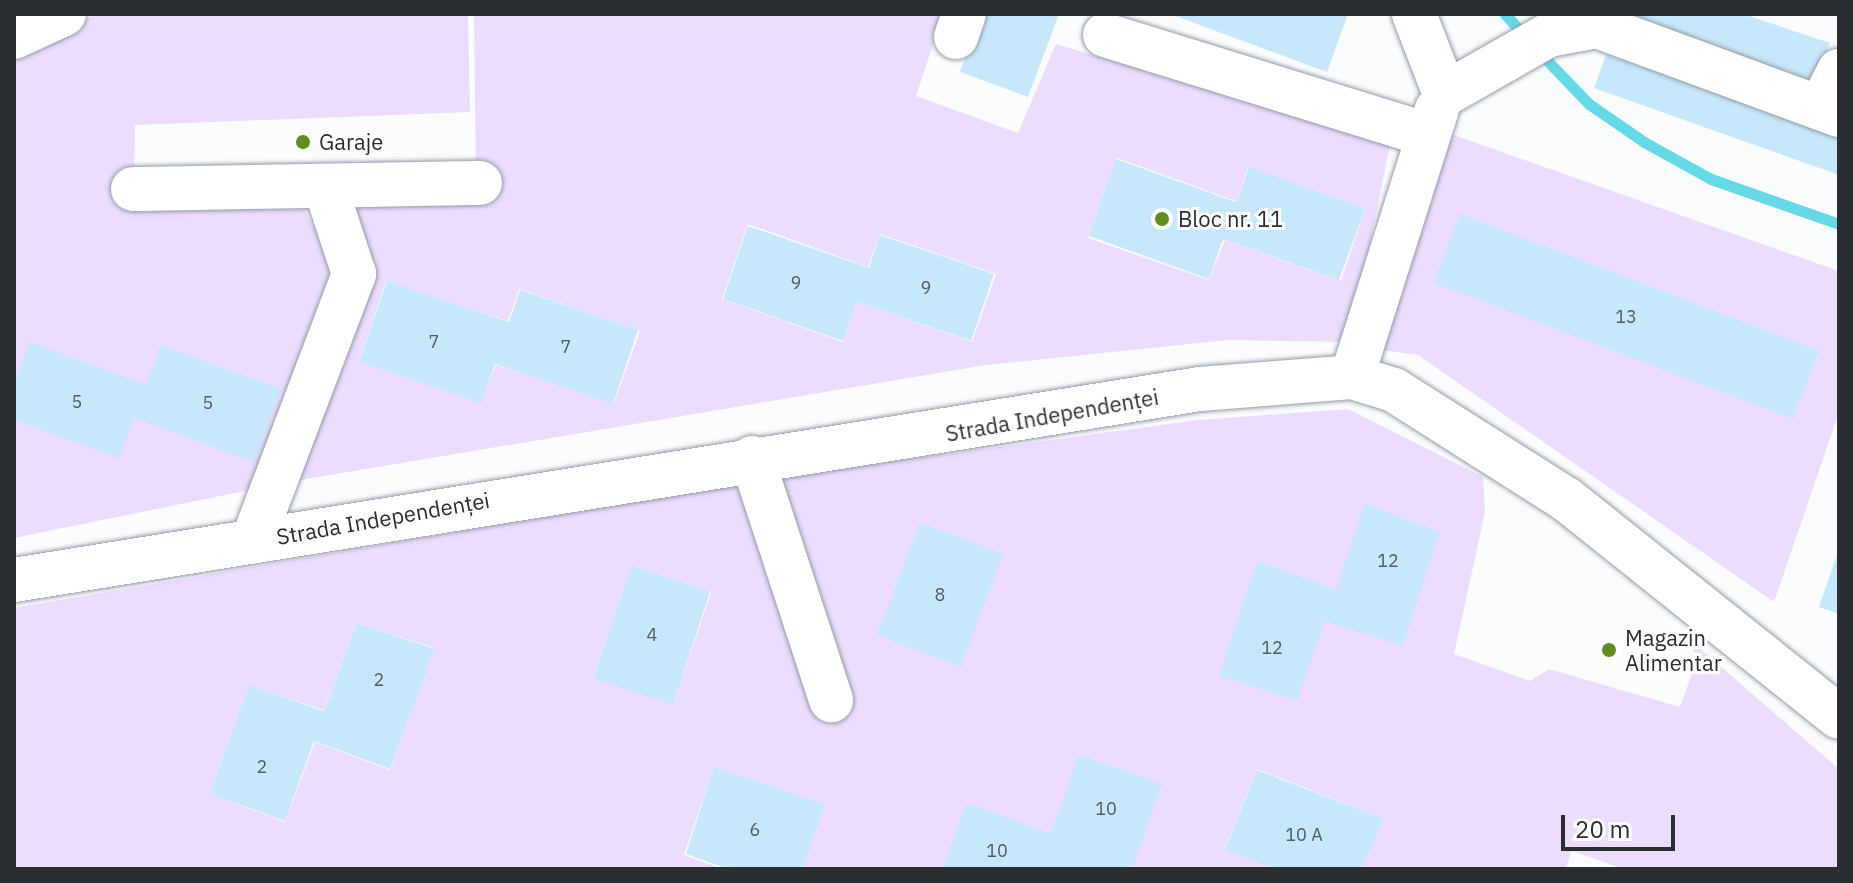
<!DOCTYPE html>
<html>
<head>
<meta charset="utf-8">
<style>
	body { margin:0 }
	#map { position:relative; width:1853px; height:883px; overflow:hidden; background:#fafcfe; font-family:"IBM Plex Sans",sans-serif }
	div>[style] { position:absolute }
	.green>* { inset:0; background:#ecddfe }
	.stream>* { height:11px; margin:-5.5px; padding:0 5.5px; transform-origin:5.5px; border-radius:5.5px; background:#65d9e5 }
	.building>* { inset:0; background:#c7e8fa }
	.roads { filter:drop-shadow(0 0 2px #939ca8) drop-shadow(0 0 2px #939ca8) }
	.minor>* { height:44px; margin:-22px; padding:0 22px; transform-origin:22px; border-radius:22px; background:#fff }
	.dots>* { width:22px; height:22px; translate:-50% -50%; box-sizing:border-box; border:4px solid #fff; border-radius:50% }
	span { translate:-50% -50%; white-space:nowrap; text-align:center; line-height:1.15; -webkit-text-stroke:6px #fff; paint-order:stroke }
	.number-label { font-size:18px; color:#515c65 }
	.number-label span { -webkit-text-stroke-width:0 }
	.poi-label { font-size:22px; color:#2a2e33 }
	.left { translate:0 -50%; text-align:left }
	.street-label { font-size:22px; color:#2a2e33 }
	.frame { position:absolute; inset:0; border:16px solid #2a2e33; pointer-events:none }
	.scale { position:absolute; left:1561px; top:815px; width:114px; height:36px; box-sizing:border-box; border:4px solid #2a2e33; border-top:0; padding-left:10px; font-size:24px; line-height:28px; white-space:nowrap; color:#2a2e33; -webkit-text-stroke:6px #fff; paint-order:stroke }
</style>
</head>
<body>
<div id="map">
	<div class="green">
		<div style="clip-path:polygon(97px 14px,468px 14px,470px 112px,135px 125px,134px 200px,300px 202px,342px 278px,269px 486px,14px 538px,14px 53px)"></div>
		<div style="clip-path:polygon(evenodd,474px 14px,943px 14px,916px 96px,1018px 133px,1056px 44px,1390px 145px,1350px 342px,1228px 340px,986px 365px,294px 481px,321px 401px,341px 196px,476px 191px,474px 14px,1117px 158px,1236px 201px,1248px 167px,1365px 209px,1341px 281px,1225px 240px,1209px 280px,1088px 238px,1117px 158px,474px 14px,748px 224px,868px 267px,880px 234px,996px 274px,972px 342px,857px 302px,843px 342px,722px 299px,748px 224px,474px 14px,386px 282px,508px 321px,519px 289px,640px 331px,614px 403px,496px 365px,480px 402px,359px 361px,386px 282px)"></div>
		<div style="clip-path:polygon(1448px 133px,1839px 271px,1839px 412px,1774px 602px,1418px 355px,1383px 350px)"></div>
		<div style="clip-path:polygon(evenodd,1348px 409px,1483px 477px,1485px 512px,1454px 654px,1530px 681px,1549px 669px,1680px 707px,1698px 657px,1683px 634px,1839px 769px,1839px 869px,1624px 869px,1572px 851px,1565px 869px,1360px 869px,1384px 819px,1257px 769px,1225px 849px,1276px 869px,803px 869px,824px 806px,714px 767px,684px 855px,723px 869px,14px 869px,14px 608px,770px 478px,1198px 420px,1348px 409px,632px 567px,711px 593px,673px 705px,593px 677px,632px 567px,1348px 409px,357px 623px,435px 648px,390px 770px,315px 742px,285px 822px,210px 794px,249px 685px,324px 710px,357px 623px)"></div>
	</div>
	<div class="stream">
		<div style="left:1505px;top:14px;width:31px;rotate:48deg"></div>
		<div style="left:1537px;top:50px;width:75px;rotate:46.1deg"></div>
		<div style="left:1589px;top:104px;width:67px;rotate:34.6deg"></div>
		<div style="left:1644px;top:142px;width:77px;rotate:28.9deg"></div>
		<div style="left:1711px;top:179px;width:136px;rotate:19.4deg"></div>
	</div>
	<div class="building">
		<div style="clip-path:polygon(981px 14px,1059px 14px,1028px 97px,960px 72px)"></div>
		<div style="clip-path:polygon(1170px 14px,1348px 14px,1327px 72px)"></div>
		<div style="clip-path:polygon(1612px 14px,1743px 14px,1830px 43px,1816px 82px)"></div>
		<div style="clip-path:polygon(1606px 55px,1839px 131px,1839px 175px,1594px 88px)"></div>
		<div style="clip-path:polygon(1116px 159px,1236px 202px,1249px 167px,1365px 209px,1339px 280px,1223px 239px,1209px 279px,1089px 236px)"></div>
		<div style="clip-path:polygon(1460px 214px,1819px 351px,1793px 419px,1434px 283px)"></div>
		<div style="clip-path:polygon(748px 226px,869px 268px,880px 235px,994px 274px,971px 341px,857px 302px,843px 341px,723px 299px)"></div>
		<div style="clip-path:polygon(387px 281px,509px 322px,520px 290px,638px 330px,613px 404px,495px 364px,481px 403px,359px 362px)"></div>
		<div style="clip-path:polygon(30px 342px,146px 385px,160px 345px,281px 389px,254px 462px,134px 418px,119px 458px,14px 420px,14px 386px)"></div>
		<div style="clip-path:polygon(1365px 504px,1440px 532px,1403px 646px,1325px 621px,1297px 701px,1219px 676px,1257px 561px,1336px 590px)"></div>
		<div style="clip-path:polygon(920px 523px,1003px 554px,961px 667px,877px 635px)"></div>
		<div style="clip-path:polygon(1839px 549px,1839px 614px,1819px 607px)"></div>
		<div style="clip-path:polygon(632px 566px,710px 592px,673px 705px,593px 678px)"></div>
		<div style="clip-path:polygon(357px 623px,435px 649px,390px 769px,314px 741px,285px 821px,210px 794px,249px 685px,324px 711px)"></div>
		<div style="clip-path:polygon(1079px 755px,1162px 784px,1132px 869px,942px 869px,967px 803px,1051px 834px)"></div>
		<div style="clip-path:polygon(714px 767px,825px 805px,803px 869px,728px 869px,686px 854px)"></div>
		<div style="clip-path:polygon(1257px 770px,1384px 819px,1361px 869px,1275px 869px,1225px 850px)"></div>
	</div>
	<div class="roads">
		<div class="minor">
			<div style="left:1414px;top:14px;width:86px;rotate:68.8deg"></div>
			<div style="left:1445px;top:94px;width:120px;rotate:-29.6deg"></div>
			<div style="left:1549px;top:35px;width:49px;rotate:-10.6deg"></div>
			<div style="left:1597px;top:26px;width:258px;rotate:20.2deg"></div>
			<div style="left:1105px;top:35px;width:334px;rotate:17.2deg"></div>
			<div style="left:14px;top:37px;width:55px;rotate:-24.7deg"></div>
			<div style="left:956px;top:37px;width:24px;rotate:-71deg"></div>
			<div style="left:1820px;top:108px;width:42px;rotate:-62.8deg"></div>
			<div style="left:133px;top:189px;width:347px;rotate:-1deg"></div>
			<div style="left:1352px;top:377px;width:281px;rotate:-72.4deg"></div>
			<div style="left:752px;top:458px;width:255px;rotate:71.9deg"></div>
			<div style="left:253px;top:540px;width:285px;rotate:-69.2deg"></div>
			<div style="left:354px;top:274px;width:93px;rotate:-108.2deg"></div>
			<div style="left:14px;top:580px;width:1201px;rotate:-9.15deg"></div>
			<div style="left:1200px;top:389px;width:152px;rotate:-4.5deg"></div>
			<div style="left:1352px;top:377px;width:44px;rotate:17.2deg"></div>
			<div style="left:1394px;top:390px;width:204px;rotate:32.4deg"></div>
			<div style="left:1566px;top:499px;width:349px;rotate:38.6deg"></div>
		</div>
	</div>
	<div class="dots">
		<div style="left:303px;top:142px;background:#618d1e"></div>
		<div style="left:1162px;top:219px;background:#618d1e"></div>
		<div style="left:1609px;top:650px;background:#618d1e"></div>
	</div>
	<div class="number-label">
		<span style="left:796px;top:283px">9</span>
		<span style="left:926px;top:288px">9</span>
		<span style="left:1626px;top:317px">13</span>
		<span style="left:434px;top:342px">7</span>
		<span style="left:566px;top:347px">7</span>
		<span style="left:77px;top:402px">5</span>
		<span style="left:208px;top:403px">5</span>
		<span style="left:1388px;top:561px">12</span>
		<span style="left:940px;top:595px">8</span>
		<span style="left:652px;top:635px">4</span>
		<span style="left:1272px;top:648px">12</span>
		<span style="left:379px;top:680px">2</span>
		<span style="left:262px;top:767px">2</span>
		<span style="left:1106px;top:809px">10</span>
		<span style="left:755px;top:830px">6</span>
		<span style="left:1304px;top:835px">10 A</span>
		<span style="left:997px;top:851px">10</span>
	</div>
	<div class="poi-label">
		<span class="left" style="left:319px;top:142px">Garaje</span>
		<span class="left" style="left:1178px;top:219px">Bloc nr. 11</span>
		<span class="left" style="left:1625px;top:650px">Magazin<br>Alimentar</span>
	</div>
	<div class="street-label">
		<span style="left:1052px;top:415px;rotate:-10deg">Strada Independenței</span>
		<span style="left:383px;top:518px;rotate:-10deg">Strada Independenței</span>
	</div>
	<div class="frame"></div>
	<div class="scale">20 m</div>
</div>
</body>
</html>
